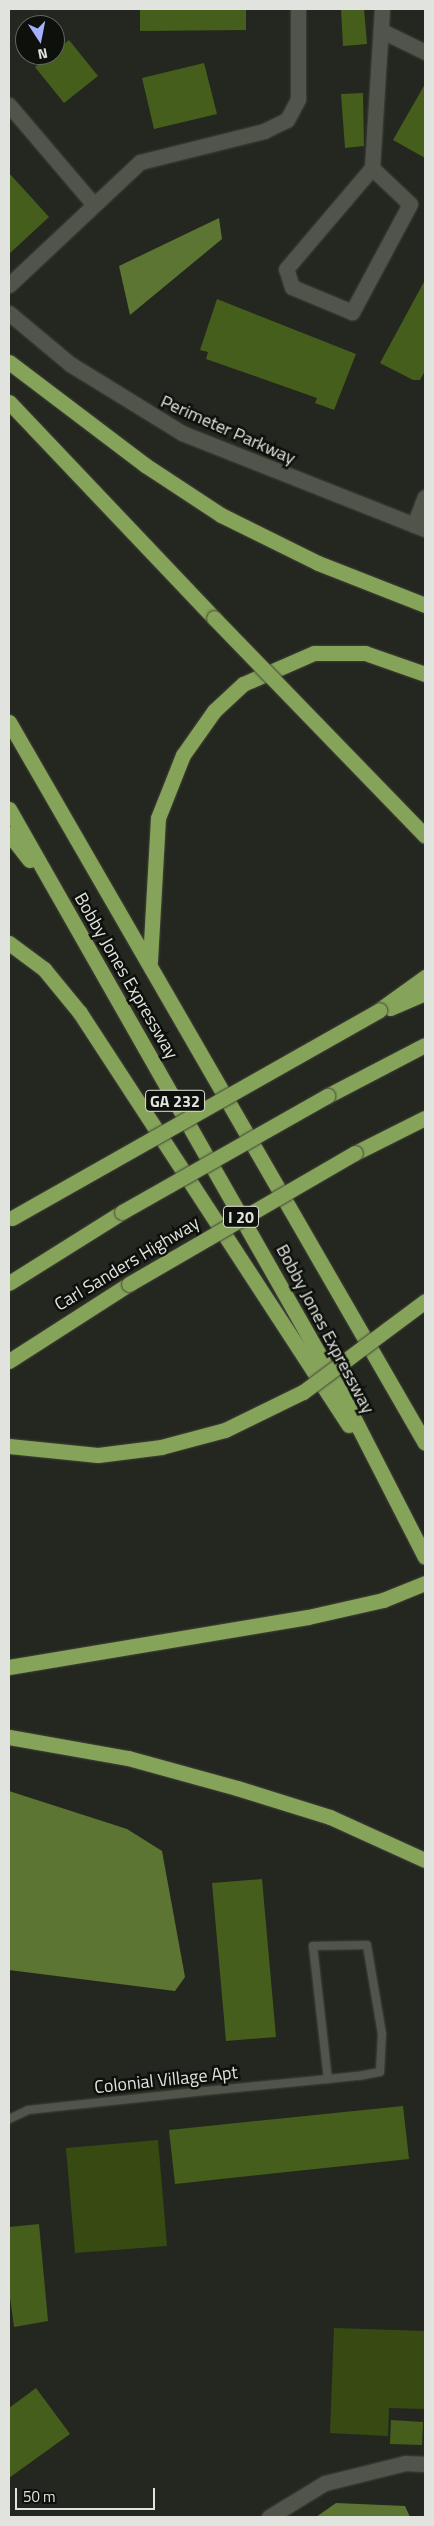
<!DOCTYPE html>
<html>
<head>
<meta charset="utf-8">
<style>
	body { margin:0 }
	#map { position:relative; width:434px; height:2526px; overflow:hidden; background:#24271f; font-family:"Titillium Web",sans-serif }
	div>[style] { position:absolute }
	.green>* { inset:0; background:#374a12 }
	.water>* { inset:0; background:#5c7533 }
	.building>* { inset:0; background:#465e1c }
	.roads { filter:drop-shadow(0 0 1px #40433b) drop-shadow(0 0 1px #40433b) }
	.service>* { height:8px; margin:-4px; padding:0 4px; transform-origin:4px; border-radius:4px; background:#50544a }
	.minor>* { height:15px; margin:-7.5px; padding:0 7.5px; transform-origin:7.5px; border-radius:7.5px; background:#50544a }
	.motorway>* { height:15px; margin:-7.5px; padding:0 7.5px; transform-origin:7.5px; border-radius:7.5px; background:#86a35a }
	.bridges { filter:drop-shadow(0 0 1px #40433b) drop-shadow(0 0 1px #40433b) }
	.motorway-bridge>* { height:15px; margin:-7.5px; padding:0 7.5px; transform-origin:7.5px; border-radius:7.5px; background:#86a35a }
	span { translate:-50% -50%; white-space:nowrap; text-align:center; line-height:1.15; -webkit-text-stroke:5px #0e100c; paint-order:stroke }
	.shield-label span { padding:1px 4px; background:#0e100c; border:1px solid; border-radius:4px; -webkit-text-stroke-width:0 }
	.shield-label { font-size:16px; color:#e1e4de; font-weight:700 }
	.street-label { font-size:18px; color:#e1e4de }
	.frame { position:absolute; inset:0; border:10px solid #e1e4de; pointer-events:none }
	.north { position:absolute; left:15px; top:15px; width:50px; height:50px; box-sizing:border-box; background:#0e100c; border:1px solid #626560; border-radius:50%; rotate:169deg; font-size:14px; font-weight:700; line-height:20px; text-align:center; color:#e1e4de }
	.north::after { content:''; display:block; margin:auto; width:18px; height:22px; background:#a5b1fc; clip-path:polygon(50% 0,100% 100%,50% 72%,0 100%) }
	.scale { position:absolute; left:15px; top:2488px; width:140px; height:22px; box-sizing:border-box; border:2px solid #e1e4de; border-top:0; padding-left:6px; font-size:15px; line-height:18px; white-space:nowrap; color:#e1e4de; -webkit-text-stroke:4px #0e100c; paint-order:stroke }
</style>
</head>
<body>
<div id="map">
	<div class="green">
		<div style="clip-path:polygon(158px 2140px,167px 2246px,75px 2253px,66px 2148px)"></div>
		<div style="clip-path:polygon(334px 2328px,425px 2331px,425px 2409px,389px 2408px,388px 2436px,330px 2433px)"></div>
	</div>
	<div class="water">
		<div style="clip-path:polygon(219px 218px,222px 239px,130px 315px,119px 266px)"></div>
		<div style="clip-path:polygon(9px 1791px,127px 1829px,162px 1851px,185px 1977px,175px 1991px,9px 1970px)"></div>
		<div style="clip-path:polygon(336px 2503px,405px 2506px,410px 2517px,316px 2517px)"></div>
	</div>
	<div class="building">
		<div style="clip-path:polygon(140px 9px,246px 9px,246px 30px,140px 31px)"></div>
		<div style="clip-path:polygon(341px 9px,364px 9px,367px 44px,343px 46px)"></div>
		<div style="clip-path:polygon(69px 40px,98px 76px,64px 103px,35px 67px)"></div>
		<div style="clip-path:polygon(204px 63px,217px 114px,154px 129px,142px 78px)"></div>
		<div style="clip-path:polygon(425px 84px,425px 158px,393px 140px)"></div>
		<div style="clip-path:polygon(363px 93px,364px 146px,345px 148px,341px 94px)"></div>
		<div style="clip-path:polygon(9px 173px,49px 217px,9px 254px)"></div>
		<div style="clip-path:polygon(425px 280px,425px 371px,420px 380px,413px 380px,380px 363px)"></div>
		<div style="clip-path:polygon(217px 299px,356px 354px,334px 410px,315px 403px,317px 398px,206px 359px,208px 352px,200px 350px)"></div>
		<div style="clip-path:polygon(262px 1879px,276px 2037px,226px 2041px,212px 1883px)"></div>
		<div style="clip-path:polygon(403px 2106px,409px 2159px,175px 2184px,169px 2130px)"></div>
		<div style="clip-path:polygon(39px 2224px,48px 2321px,14px 2327px,9px 2290px,9px 2227px)"></div>
		<div style="clip-path:polygon(36px 2388px,70px 2434px,9px 2478px,9px 2408px)"></div>
		<div style="clip-path:polygon(391px 2420px,423px 2422px,422px 2445px,390px 2444px)"></div>
	</div>
	<div class="roads">
		<div class="service">
			<div style="left:9px;top:2119px;width:21px;rotate:-25deg"></div>
			<div style="left:28px;top:2110px;width:178px;rotate:-6.1deg"></div>
			<div style="left:205px;top:2091px;width:124px;rotate:-5.6deg"></div>
			<div style="left:328px;top:2079px;width:31px;rotate:-6deg"></div>
			<div style="left:359px;top:2076px;width:21px;rotate:-11deg"></div>
			<div style="left:380px;top:2072px;width:38px;rotate:-87deg"></div>
			<div style="left:382px;top:2034px;width:90px;rotate:-99.6deg"></div>
			<div style="left:367px;top:1945px;width:54px;rotate:178.9deg"></div>
			<div style="left:313px;top:1946px;width:134px;rotate:83.6deg"></div>
		</div>
		<div class="minor">
			<div style="left:382px;top:31px;width:48px;rotate:26deg"></div>
			<div style="left:9px;top:105px;width:131px;rotate:49.6deg"></div>
			<div style="left:372px;top:168px;width:52px;rotate:43.5deg"></div>
			<div style="left:410px;top:204px;width:123px;rotate:118.2deg"></div>
			<div style="left:352px;top:312px;width:65px;rotate:-157.4deg"></div>
			<div style="left:292px;top:287px;width:19px;rotate:-108deg"></div>
			<div style="left:286px;top:269px;width:133px;rotate:-49.6deg"></div>
			<div style="left:372px;top:168px;width:159px;rotate:-86.4deg"></div>
			<div style="left:9px;top:285px;width:180px;rotate:-43.2deg"></div>
			<div style="left:140px;top:162px;width:128px;rotate:-14deg"></div>
			<div style="left:264px;top:131px;width:25px;rotate:-26deg"></div>
			<div style="left:287px;top:120px;width:24px;rotate:-62deg"></div>
			<div style="left:298px;top:99px;width:90px;rotate:-90deg"></div>
			<div style="left:9px;top:313px;width:80px;rotate:39.9deg"></div>
			<div style="left:70px;top:364px;width:132px;rotate:31.6deg"></div>
			<div style="left:182px;top:433px;width:261px;rotate:21.6deg"></div>
			<div style="left:414px;top:525px;width:30px;rotate:-69deg"></div>
			<div style="left:269px;top:2517px;width:66px;rotate:-31.3deg"></div>
			<div style="left:325px;top:2483px;width:82px;rotate:-14deg"></div>
			<div style="left:405px;top:2463px;width:20px;rotate:3deg"></div>
		</div>
		<div class="motorway">
			<div style="left:9px;top:362px;width:171px;rotate:37.1deg"></div>
			<div style="left:145px;top:465px;width:91px;rotate:33.3deg"></div>
			<div style="left:221px;top:515px;width:108px;rotate:26.3deg"></div>
			<div style="left:318px;top:563px;width:115px;rotate:21.4deg"></div>
			<div style="left:9px;top:402px;width:298px;rotate:46.5deg"></div>
			<div style="left:9px;top:722px;width:832px;rotate:60.02deg"></div>
			<div style="left:9px;top:809px;width:672px;rotate:60.38deg"></div>
			<div style="left:341px;top:1393px;width:184px;rotate:62.9deg"></div>
			<div style="left:9px;top:834px;width:33px;rotate:52deg"></div>
			<div style="left:9px;top:943px;width:44px;rotate:36.6deg"></div>
			<div style="left:44px;top:969px;width:57px;rotate:50.7deg"></div>
			<div style="left:80px;top:1013px;width:492px;rotate:56.9deg"></div>
			<div style="left:150px;top:961px;width:143px;rotate:-86.8deg"></div>
			<div style="left:158px;top:818px;width:68px;rotate:-68.4deg"></div>
			<div style="left:183px;top:755px;width:54px;rotate:-54.8deg"></div>
			<div style="left:214px;top:711px;width:40px;rotate:-43deg"></div>
			<div style="left:243px;top:684px;width:77px;rotate:-23.6deg"></div>
			<div style="left:314px;top:653px;width:51px"></div>
			<div style="left:365px;top:653px;width:64px;rotate:19.3deg"></div>
			<div style="left:390px;top:1008px;width:38px;rotate:-23deg"></div>
			<div style="left:379px;top:1010px;width:57px;rotate:-35.7deg"></div>
			<div style="left:327px;top:1096px;width:110px;rotate:-27.5deg"></div>
			<div style="left:355px;top:1153px;width:78px;rotate:-26.6deg"></div>
			<div style="left:9px;top:1283px;width:133px;rotate:-32.1deg"></div>
			<div style="left:9px;top:1361px;width:143px;rotate:-32.7deg"></div>
			<div style="left:9px;top:1667px;width:303px;rotate:-9.5deg"></div>
			<div style="left:308px;top:1617px;width:77px;rotate:-12.8deg"></div>
			<div style="left:383px;top:1600px;width:45px;rotate:-22deg"></div>
			<div style="left:9px;top:1737px;width:121px;rotate:10deg"></div>
			<div style="left:128px;top:1758px;width:113px;rotate:15.4deg"></div>
			<div style="left:237px;top:1788px;width:97px;rotate:17.3deg"></div>
			<div style="left:330px;top:1817px;width:104px;rotate:24.4deg"></div>
		</div>
	</div>
	<div class="bridges">
		<div class="motorway-bridge">
			<div style="left:214px;top:618px;width:303px;rotate:45.9deg"></div>
			<div style="left:122px;top:1212px;width:236px;rotate:-29.5deg"></div>
			<div style="left:12px;top:1218px;width:422px;rotate:-29.5deg"></div>
			<div style="left:129px;top:1284px;width:261px;rotate:-30.1deg"></div>
			<div style="left:9px;top:1446px;width:89px;rotate:5.8deg"></div>
			<div style="left:98px;top:1455px;width:64px;rotate:-7.2deg"></div>
			<div style="left:161px;top:1447px;width:66px;rotate:-14.9deg"></div>
			<div style="left:225px;top:1430px;width:87px;rotate:-26deg"></div>
			<div style="left:303px;top:1392px;width:152px;rotate:-36.7deg"></div>
		</div>
	</div>
	<div class="shield-label">
		<span style="left:175px;top:1101px">GA 232</span>
		<span style="left:241px;top:1217px">I 20</span>
	</div>
	<div class="street-label">
		<span style="left:228px;top:430px;rotate:24deg">Perimeter Parkway</span>
		<span style="left:126px;top:976px;rotate:60deg">Bobby Jones Expressway</span>
		<span style="left:127px;top:1264px;rotate:-31deg">Carl Sanders Highway</span>
		<span style="left:325px;top:1329px;rotate:62deg">Bobby Jones Expressway</span>
		<span style="left:166px;top:2080px;rotate:-6deg">Colonial Village Apt</span>
	</div>
	<div class="frame"></div>
	<div class="north">N</div>
	<div class="scale">50 m</div>
</div>
</body>
</html>
